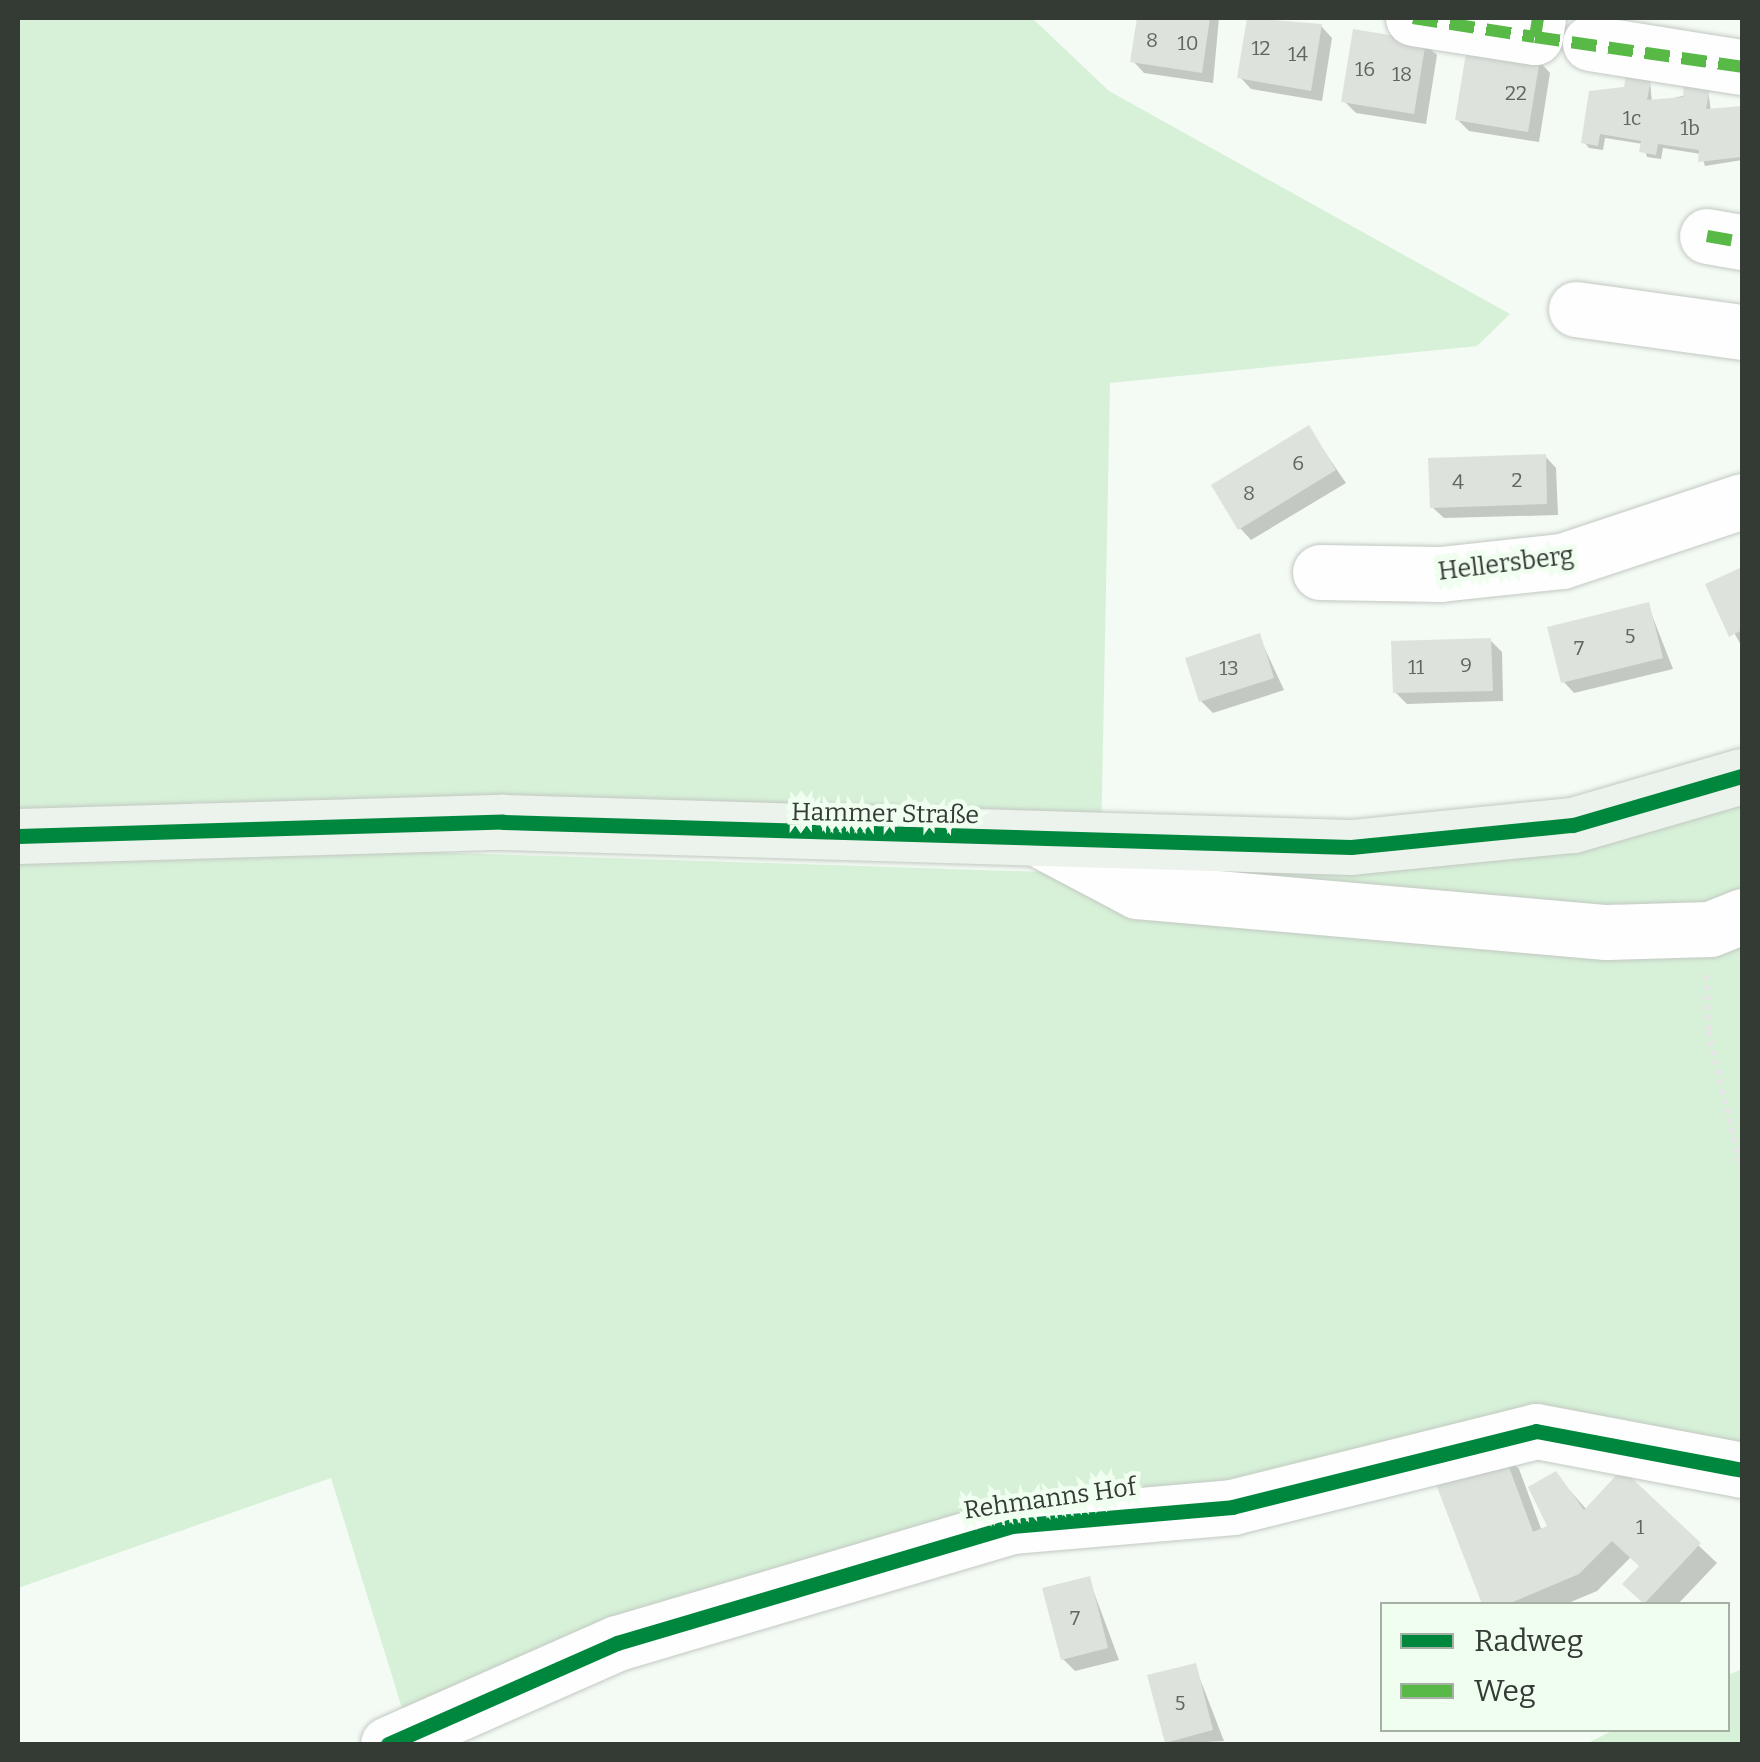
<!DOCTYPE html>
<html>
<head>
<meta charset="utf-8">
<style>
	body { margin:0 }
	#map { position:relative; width:1760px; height:1762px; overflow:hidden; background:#f4faf4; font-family:Bitter,serif }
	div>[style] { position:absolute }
	.green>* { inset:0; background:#d7f1d8 }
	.shadow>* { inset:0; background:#0003 }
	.building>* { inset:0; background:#dde2dd }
	.path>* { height:6px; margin-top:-3px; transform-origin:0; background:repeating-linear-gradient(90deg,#e5e6e5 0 5px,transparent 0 10px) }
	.roads { filter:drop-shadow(0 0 2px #c2c8c2) drop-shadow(0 0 2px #c2c8c2) }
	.minor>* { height:55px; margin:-27.5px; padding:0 27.5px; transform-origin:27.5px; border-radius:27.5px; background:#fdfefd }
	.major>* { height:55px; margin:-27.5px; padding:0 27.5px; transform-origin:27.5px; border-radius:27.5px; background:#ecf2ec }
	.quiet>* { height:12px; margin-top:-6px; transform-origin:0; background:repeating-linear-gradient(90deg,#58b947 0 25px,transparent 0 37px) }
	.cycleway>* { height:15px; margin:-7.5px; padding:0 7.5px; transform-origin:7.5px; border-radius:7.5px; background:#00873e }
	span { translate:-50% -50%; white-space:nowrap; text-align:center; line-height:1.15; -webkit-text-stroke:9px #f0fef0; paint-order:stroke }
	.number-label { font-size:20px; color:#606660 }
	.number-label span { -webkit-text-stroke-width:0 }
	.street-label { font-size:25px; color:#343a34 }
	.frame { position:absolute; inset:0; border:20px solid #343a34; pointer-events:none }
	.legend { position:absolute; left:1380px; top:1602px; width:350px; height:130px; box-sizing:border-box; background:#f0fef0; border:2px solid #a5b0a5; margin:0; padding:12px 18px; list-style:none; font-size:30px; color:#343a34 }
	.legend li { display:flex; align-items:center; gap:20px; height:50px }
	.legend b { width:50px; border:2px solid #a5b0a5 }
</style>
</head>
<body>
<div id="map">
	<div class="green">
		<div style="clip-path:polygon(18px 18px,1032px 18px,1109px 91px,1510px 314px,1477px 346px,1110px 383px,1101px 843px,193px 802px,209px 845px,1076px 873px,1742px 794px,1742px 1456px,1539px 1412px,1222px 1494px,964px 1526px,413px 1744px,331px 1478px,18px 1588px)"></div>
		<div style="clip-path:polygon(1742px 1669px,1742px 1744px,1586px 1744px,1614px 1730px,1728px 1730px,1728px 1675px)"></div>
	</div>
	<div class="shadow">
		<div style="clip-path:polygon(1139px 18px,1219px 18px,1213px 83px,1144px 73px,1133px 61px)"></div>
		<div style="clip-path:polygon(1250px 18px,1321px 26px,1332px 38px,1322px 101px,1251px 89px,1240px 77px)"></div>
		<div style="clip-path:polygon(1425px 44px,1437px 55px,1426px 124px,1356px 113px,1344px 101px)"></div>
		<div style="clip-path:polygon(1539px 61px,1550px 73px,1539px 142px,1469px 131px,1457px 119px)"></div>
		<div style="clip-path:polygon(1650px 81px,1652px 103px,1708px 90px,1711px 112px,1742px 108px,1742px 160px,1705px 166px,1701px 154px,1663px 148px,1661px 159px,1647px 157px,1643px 144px,1605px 138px,1603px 150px,1589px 148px,1584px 142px,1626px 90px)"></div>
		<div style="clip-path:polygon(1309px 429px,1346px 483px,1251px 540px,1240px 528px)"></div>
		<div style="clip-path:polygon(1545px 456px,1556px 468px,1558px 515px,1444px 518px,1432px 507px)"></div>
		<div style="clip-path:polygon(1742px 570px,1742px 647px,1708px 585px)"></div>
		<div style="clip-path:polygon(1648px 605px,1673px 669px,1574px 693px,1563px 681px)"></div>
		<div style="clip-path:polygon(1259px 636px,1284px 690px,1213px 713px,1201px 701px)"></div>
		<div style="clip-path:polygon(1490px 640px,1502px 652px,1503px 701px,1407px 704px,1395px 692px)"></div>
		<div style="clip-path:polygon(1501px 1451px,1519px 1469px,1542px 1531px,1550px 1527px,1556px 1475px,1587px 1510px,1622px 1473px,1717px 1563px,1678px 1604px,1647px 1604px,1626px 1584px,1642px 1567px,1631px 1557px,1597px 1591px,1566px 1604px,1484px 1604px,1436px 1476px)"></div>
		<div style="clip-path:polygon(1089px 1579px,1119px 1660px,1075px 1671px,1063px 1659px)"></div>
		<div style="clip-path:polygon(1195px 1666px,1224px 1741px,1170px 1744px,1167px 1741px)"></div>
	</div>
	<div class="building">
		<div style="clip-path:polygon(1137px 18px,1210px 18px,1202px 73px,1130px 62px)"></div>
		<div style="clip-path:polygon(1247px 18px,1322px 24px,1311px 91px,1237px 78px)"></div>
		<div style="clip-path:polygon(1353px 29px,1426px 41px,1414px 114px,1341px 102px)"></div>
		<div style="clip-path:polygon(1467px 47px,1540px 59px,1528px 132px,1455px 120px)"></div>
		<div style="clip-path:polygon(1626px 75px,1651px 79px,1647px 100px,1683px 97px,1684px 84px,1710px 88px,1706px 109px,1742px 106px,1742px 157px,1698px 162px,1699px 150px,1658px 144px,1656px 155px,1639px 152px,1641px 141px,1600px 134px,1598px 146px,1581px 143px,1589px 91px,1624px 87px)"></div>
		<div style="clip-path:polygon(1309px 425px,1336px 470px,1238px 530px,1211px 485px)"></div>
		<div style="clip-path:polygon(1546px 454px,1547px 504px,1430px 508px,1428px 458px)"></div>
		<div style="clip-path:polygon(1742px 567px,1742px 630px,1729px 637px,1705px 584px)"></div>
		<div style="clip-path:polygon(1649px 602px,1663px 658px,1561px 683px,1547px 627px)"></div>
		<div style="clip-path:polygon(1260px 633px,1274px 678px,1199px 702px,1185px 658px)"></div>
		<div style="clip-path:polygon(1491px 638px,1493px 691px,1393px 693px,1391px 641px)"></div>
		<div style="clip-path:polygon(1502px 1448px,1533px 1532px,1547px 1526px,1528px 1487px,1556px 1471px,1584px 1510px,1622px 1469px,1701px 1543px,1644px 1604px,1622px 1584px,1639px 1566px,1612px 1541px,1579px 1574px,1508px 1604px,1482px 1604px,1432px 1474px)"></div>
		<div style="clip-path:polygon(1090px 1576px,1108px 1648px,1061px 1660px,1042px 1588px)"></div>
		<div style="clip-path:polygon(1196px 1663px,1213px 1730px,1165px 1743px,1147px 1675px)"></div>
	</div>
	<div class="path">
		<div style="left:1707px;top:975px;width:56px;rotate:89deg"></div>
		<div style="left:1708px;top:1031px;width:145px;rotate:76.4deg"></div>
	</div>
	<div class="roads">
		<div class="minor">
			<div style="left:1413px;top:18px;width:123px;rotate:8.9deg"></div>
			<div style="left:1535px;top:37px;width:19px;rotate:-81deg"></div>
			<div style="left:1590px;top:43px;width:154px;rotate:9deg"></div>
			<div style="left:1707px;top:236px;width:36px;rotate:10deg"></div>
			<div style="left:1576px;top:309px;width:168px;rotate:7.9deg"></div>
			<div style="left:1320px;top:572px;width:120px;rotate:1deg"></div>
			<div style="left:1440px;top:574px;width:123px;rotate:-6.1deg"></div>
			<div style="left:1562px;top:561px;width:190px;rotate:-18.4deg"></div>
			<div style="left:1046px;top:843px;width:103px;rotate:27.8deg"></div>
			<div style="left:1137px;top:891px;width:471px;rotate:5deg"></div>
			<div style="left:1606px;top:932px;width:104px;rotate:-1.7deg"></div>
			<div style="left:1710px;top:929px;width:35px;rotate:-22deg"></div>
			<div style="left:388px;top:1744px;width:250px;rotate:-23.8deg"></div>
			<div style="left:617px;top:1643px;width:412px;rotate:-16.5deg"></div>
			<div style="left:1012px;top:1526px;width:221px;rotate:-4.9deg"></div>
			<div style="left:1232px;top:1507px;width:313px;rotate:-14deg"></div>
			<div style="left:1536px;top:1431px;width:210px;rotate:10.7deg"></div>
		</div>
		<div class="major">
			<div style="left:18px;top:836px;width:485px;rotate:-1.7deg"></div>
			<div style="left:503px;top:822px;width:848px;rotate:1.69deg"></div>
			<div style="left:1351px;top:847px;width:223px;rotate:-5.7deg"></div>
			<div style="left:1573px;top:825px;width:176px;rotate:-16.2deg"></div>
		</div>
	</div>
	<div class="quiet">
		<div style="left:1413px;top:18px;width:123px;rotate:8.9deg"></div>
		<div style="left:1535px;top:37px;width:19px;rotate:-81deg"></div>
		<div style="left:1535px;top:37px;width:209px;rotate:8.2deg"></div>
		<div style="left:1707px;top:236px;width:36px;rotate:10deg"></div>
	</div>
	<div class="cycleway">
		<div style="left:18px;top:836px;width:485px;rotate:-1.7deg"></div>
		<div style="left:503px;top:822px;width:848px;rotate:1.69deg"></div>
		<div style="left:1351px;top:847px;width:223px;rotate:-5.7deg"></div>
		<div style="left:1573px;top:825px;width:176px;rotate:-16.2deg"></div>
		<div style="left:388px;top:1744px;width:250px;rotate:-23.8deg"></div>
		<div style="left:617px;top:1643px;width:412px;rotate:-16.5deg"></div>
		<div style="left:1012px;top:1526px;width:221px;rotate:-4.9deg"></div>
		<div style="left:1232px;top:1507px;width:313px;rotate:-14deg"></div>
		<div style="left:1536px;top:1431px;width:210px;rotate:10.7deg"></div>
	</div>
	<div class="number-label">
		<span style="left:1152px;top:40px">8</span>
		<span style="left:1188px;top:43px">10</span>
		<span style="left:1261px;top:48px">12</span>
		<span style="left:1298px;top:54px">14</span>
		<span style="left:1365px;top:69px">16</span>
		<span style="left:1402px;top:74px">18</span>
		<span style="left:1516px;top:93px">22</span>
		<span style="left:1632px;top:118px">1c</span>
		<span style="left:1690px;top:128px">1b</span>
		<span style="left:1298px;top:463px">6</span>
		<span style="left:1517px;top:480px">2</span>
		<span style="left:1458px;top:482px">4</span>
		<span style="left:1249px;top:493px">8</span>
		<span style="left:1630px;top:636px">5</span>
		<span style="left:1579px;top:648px">7</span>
		<span style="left:1466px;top:665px">9</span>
		<span style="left:1416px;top:667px">11</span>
		<span style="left:1229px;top:668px">13</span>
		<span style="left:1640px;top:1527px">1</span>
		<span style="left:1075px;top:1618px">7</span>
		<span style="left:1180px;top:1703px">5</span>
	</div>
	<div class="street-label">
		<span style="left:1506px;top:564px;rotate:-7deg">Hellersberg</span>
		<span style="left:885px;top:814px;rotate:1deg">Hammer Straße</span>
		<span style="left:1050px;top:1499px;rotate:-8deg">Rehmanns Hof</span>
	</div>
	<div class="frame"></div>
	<ul class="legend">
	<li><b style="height:12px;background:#00873e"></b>Radweg</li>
	<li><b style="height:12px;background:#58b947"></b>Weg</li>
	</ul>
</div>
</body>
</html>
